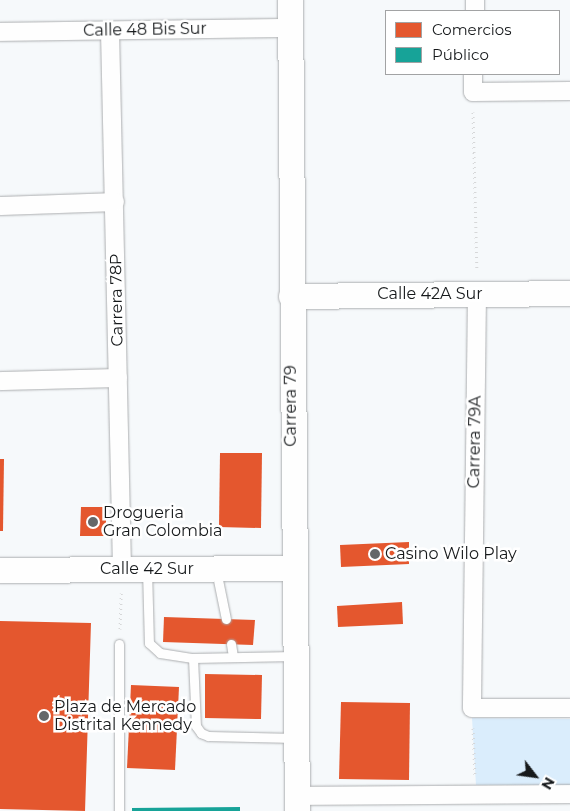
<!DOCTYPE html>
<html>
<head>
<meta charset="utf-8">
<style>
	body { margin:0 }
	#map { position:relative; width:570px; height:811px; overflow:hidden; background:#f6f9fb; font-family:Montserrat,sans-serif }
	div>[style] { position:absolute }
	.green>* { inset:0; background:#daedfc }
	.shops>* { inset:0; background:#e4572e }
	.public>* { inset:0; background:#17a398 }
	.path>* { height:3px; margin-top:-1.5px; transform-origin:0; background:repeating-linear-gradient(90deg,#d6d7d8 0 1px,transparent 0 5px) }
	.roads { filter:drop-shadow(0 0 1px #acaeb0) drop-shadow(0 0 1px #acaeb0) }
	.lane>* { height:9px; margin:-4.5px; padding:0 4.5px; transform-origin:4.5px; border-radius:4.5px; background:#fefefe }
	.street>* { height:18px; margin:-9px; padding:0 9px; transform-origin:9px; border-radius:9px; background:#fefefe }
	.secondary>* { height:25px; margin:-12.5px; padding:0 12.5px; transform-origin:12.5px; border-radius:12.5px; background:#fefefe }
	.dots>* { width:14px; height:14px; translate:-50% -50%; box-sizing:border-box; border:2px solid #fff; border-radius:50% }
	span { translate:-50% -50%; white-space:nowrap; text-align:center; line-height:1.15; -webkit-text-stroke:5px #fff; paint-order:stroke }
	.street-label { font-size:16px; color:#16191b }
	.poi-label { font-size:16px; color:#16191b }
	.left { translate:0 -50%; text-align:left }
	.legend { position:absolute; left:385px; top:10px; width:175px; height:65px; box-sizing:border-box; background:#fff; border:1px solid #a2a3a4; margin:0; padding:6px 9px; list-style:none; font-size:15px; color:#16191b }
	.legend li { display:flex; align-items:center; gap:10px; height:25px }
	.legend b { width:25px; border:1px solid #a2a3a4 }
	.north { position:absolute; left:510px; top:751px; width:50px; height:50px; -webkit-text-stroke:4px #fff; paint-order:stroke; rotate:120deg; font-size:14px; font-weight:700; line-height:20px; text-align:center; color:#16191b }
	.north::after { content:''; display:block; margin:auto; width:18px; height:22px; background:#16191b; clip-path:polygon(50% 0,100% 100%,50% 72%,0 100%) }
</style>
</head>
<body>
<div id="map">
	<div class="green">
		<div style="clip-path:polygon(472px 718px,570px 719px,570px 785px,476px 785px)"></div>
	</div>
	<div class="shops">
		<div style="clip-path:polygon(220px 453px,262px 453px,261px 528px,219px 527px)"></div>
		<div style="clip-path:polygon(0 459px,4px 459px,3px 531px,0 531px)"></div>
		<div style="clip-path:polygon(81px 507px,106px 507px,106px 536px,80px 536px)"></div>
		<div style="clip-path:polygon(409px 542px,409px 564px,341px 567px,340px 545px)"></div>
		<div style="clip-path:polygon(402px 602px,403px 624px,338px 627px,337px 606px)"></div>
		<div style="clip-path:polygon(164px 617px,255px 620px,253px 645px,163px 642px)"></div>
		<div style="clip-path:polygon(0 621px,91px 623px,85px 811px,0 809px)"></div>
		<div style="clip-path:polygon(205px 674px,262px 675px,261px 719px,205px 718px)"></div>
		<div style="clip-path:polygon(131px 685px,179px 687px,175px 770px,127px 768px)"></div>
		<div style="clip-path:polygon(341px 702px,410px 703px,409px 780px,339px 779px)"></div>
	</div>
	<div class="public">
		<div style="clip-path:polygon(240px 807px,240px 811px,132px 811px,132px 808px)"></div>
	</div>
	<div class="path">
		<div style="left:473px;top:112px;width:159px;rotate:88.6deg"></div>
		<div style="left:120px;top:629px;width:36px;rotate:-88deg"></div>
		<div style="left:473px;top:728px;width:49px;rotate:87.7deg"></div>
	</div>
	<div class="roads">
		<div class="lane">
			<div style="left:147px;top:569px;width:74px;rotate:88.5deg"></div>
			<div style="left:149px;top:643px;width:15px;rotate:42deg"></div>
			<div style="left:160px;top:653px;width:33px;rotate:9deg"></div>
			<div style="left:193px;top:658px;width:68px;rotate:87.5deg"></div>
			<div style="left:196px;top:726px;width:9px;rotate:54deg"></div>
			<div style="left:201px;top:733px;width:8px;rotate:23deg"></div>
			<div style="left:208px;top:736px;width:87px;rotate:1.3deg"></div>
			<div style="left:216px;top:570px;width:50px;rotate:78.5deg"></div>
			<div style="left:119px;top:644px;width:167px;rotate:90deg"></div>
			<div style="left:231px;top:644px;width:13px;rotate:81deg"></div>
			<div style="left:193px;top:658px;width:101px;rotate:-1.1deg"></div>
		</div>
		<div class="street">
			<div style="left:475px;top:11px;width:11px;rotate:-90deg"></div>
			<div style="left:110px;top:31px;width:538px;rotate:88.72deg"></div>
			<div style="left:0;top:32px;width:290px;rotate:-0.8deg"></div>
			<div style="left:473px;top:74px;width:18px;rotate:90deg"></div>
			<div style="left:473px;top:92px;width:97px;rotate:-0.6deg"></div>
			<div style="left:0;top:206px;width:115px;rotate:-2deg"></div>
			<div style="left:477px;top:294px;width:414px;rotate:90.7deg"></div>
			<div style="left:472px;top:708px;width:98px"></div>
			<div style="left:0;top:381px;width:118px;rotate:-1.5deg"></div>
			<div style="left:296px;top:796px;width:274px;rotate:-0.4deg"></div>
		</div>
		<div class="secondary">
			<div style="left:290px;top:0;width:811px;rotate:89.51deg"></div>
			<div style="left:291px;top:296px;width:279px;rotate:-0.6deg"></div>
			<div style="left:0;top:570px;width:293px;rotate:-0.4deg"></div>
		</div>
	</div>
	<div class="dots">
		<div style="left:93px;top:522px;background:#646769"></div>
		<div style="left:375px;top:554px;background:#646769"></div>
		<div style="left:44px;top:716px;background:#646769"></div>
	</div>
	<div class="street-label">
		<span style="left:145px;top:30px;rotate:-1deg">Calle 48 Bis Sur</span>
		<span style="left:430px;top:294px">Calle 42A Sur</span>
		<span style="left:117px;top:300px;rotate:-91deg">Carrera 78P</span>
		<span style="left:291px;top:406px;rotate:-90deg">Carrera 79</span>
		<span style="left:475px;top:442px;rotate:-89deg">Carrera 79A</span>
		<span style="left:147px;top:569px">Calle 42 Sur</span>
	</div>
	<div class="poi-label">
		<span class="left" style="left:103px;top:522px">Drogueria<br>Gran Colombia</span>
		<span class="left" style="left:385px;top:554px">Casino Wilo Play</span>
		<span class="left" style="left:54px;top:716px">Plaza de Mercado<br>Distrital Kennedy</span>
	</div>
	<ul class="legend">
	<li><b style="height:14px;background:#e4572e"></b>Comercios</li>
	<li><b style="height:14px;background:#17a398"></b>Público</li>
	</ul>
	<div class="north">N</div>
</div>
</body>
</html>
